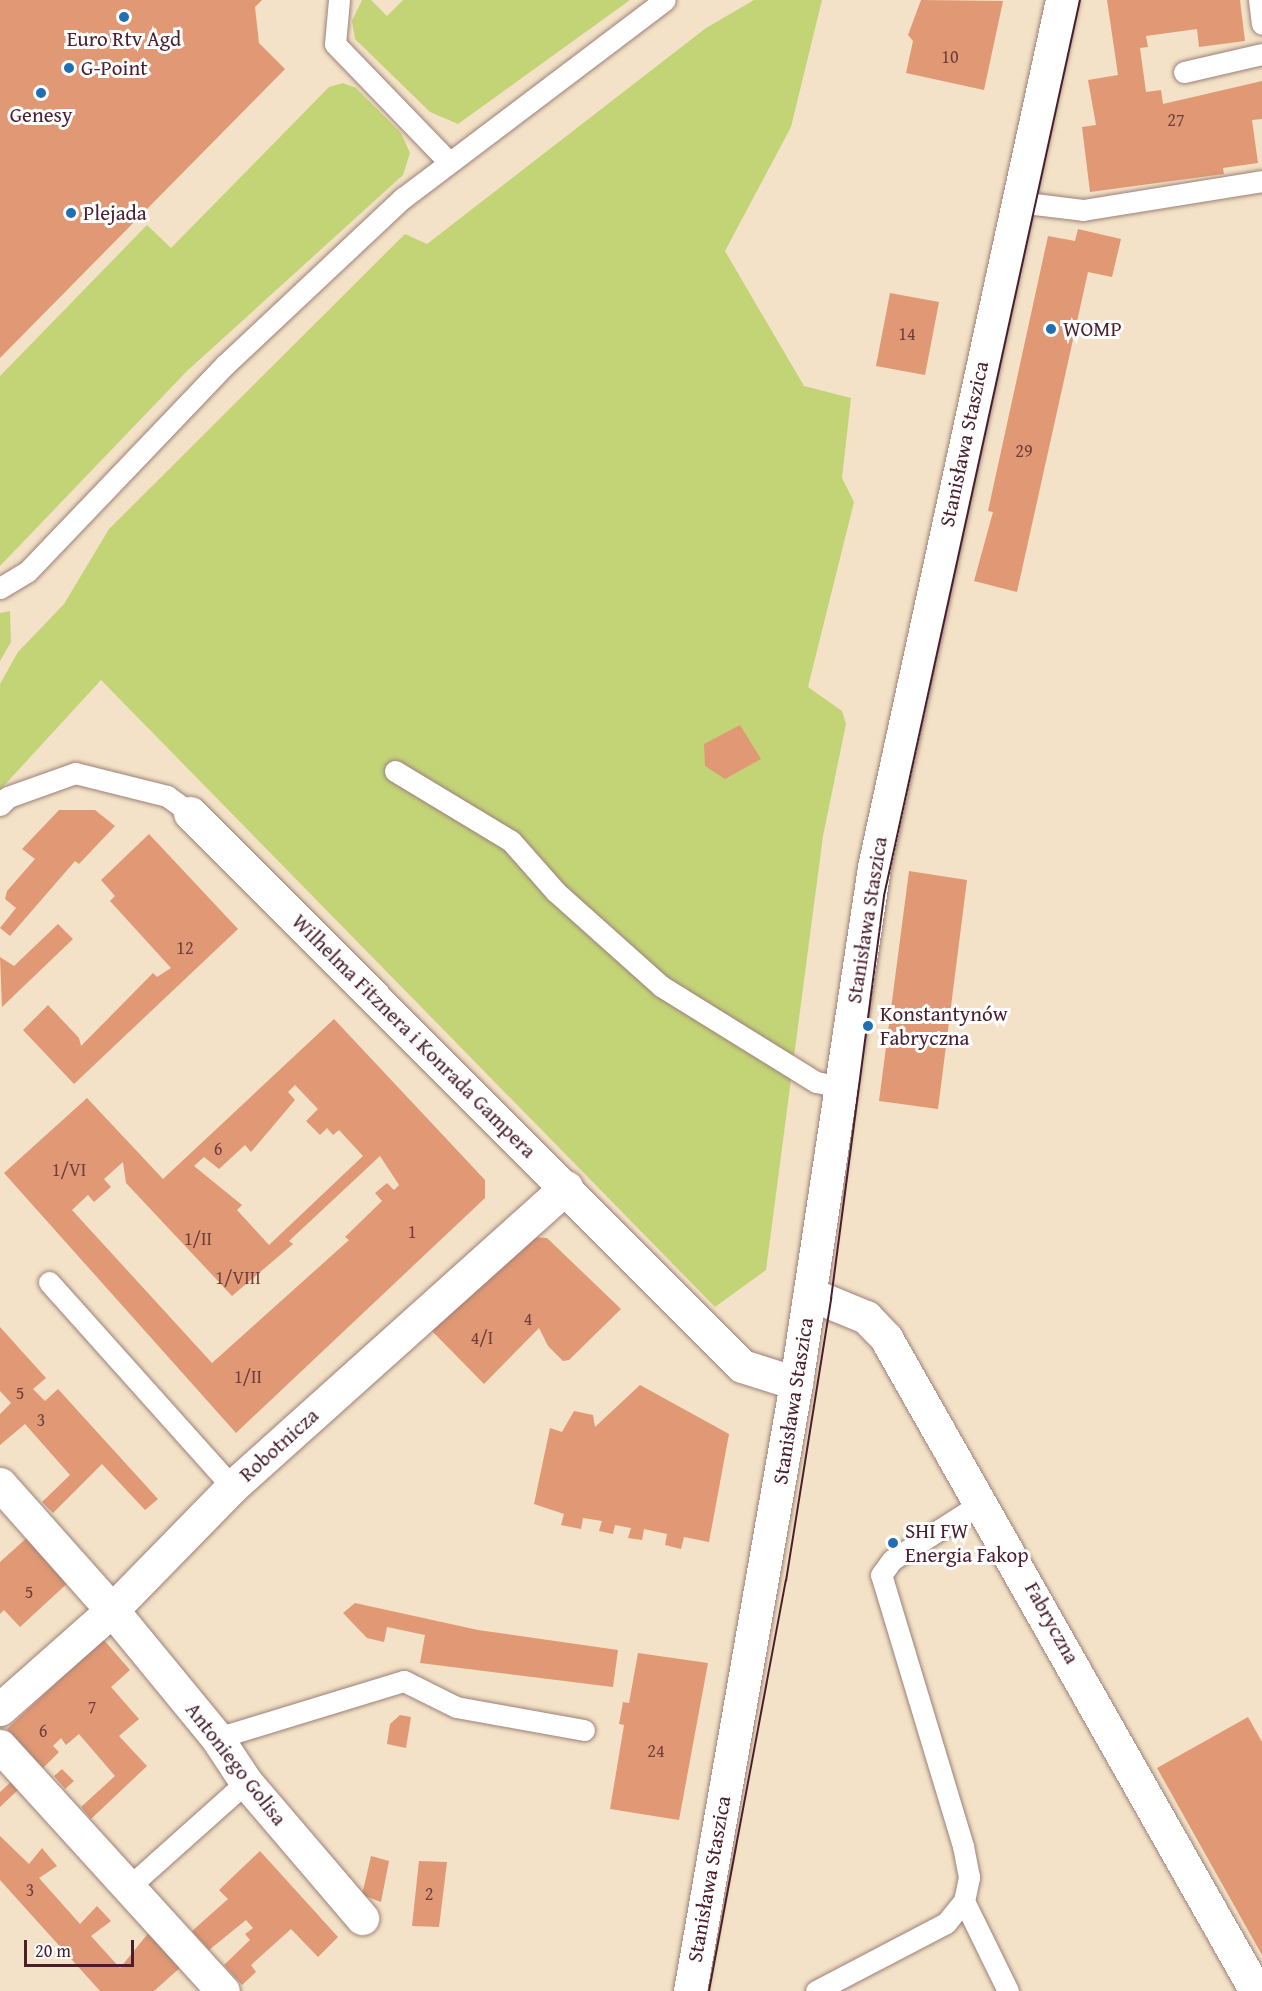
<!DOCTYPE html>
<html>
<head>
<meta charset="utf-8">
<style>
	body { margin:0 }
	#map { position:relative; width:1262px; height:1991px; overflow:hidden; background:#f3e2c7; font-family:"Gentium Book Plus",serif }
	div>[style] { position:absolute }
	.green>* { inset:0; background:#c3d477 }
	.building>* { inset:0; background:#e09875 }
	.roads { filter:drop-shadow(0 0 2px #9e8079) drop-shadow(0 0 2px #9e8079) }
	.service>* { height:21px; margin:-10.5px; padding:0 10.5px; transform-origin:10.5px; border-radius:10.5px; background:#fff }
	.minor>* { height:33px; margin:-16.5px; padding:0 16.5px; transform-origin:16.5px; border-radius:16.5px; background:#fff }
	.tertiary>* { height:33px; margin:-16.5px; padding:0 16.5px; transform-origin:16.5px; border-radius:16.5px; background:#fff }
	.tram>* { height:1.5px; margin:-0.75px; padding:0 0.75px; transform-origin:0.75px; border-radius:0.75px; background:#4a1f2b }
	.dots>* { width:16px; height:16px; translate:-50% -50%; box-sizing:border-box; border:3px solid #fff; border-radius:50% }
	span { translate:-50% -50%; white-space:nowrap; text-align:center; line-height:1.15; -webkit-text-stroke:6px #fff; paint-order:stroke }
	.number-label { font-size:18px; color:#703d3e }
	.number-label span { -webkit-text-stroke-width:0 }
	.poi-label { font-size:21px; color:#4a1f2b }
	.left { translate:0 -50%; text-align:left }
	.street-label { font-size:21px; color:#4a1f2b }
	.scale { position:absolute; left:24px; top:1940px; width:110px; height:27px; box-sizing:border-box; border:3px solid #4a1f2b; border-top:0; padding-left:8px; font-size:18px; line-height:21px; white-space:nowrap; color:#4a1f2b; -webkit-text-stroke:4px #fff; paint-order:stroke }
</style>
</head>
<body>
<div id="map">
	<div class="green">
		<div style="clip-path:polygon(362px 0,371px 0,387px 16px,403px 0,630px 0,458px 124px,430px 112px,355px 39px,352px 21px)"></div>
		<div style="clip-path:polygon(754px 0,822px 0,791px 127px,725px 251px,804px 386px,851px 398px,842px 478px,854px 502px,808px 687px,842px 711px,846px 724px,823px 836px,766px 1270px,715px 1307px,101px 680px,0 790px,0 684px,18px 652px,64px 604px,109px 529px,405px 234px,427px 244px,706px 28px)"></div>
		<div style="clip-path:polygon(343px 83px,356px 88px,401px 133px,410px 153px,403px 175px,187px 371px,0 566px,0 376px,147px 225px,171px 248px,329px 87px)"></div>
		<div style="clip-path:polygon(10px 611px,11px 642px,0 661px,0 613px)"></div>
	</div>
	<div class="building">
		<div style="clip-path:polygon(0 0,262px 0,255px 7px,259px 43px,285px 69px,0 358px)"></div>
		<div style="clip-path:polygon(921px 0,1003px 1px,984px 90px,906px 73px,913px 41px,908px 35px)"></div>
		<div style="clip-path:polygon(1107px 0,1240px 0,1245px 41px,1199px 47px,1197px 29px,1146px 36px,1148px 47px,1140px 48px,1146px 92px,1161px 90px,1163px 104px,1262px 81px,1262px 119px,1252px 120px,1258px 163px,1223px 168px,1224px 174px,1090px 192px,1082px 127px,1096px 125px,1088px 80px,1118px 75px)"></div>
		<div style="clip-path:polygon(1078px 229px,1121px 239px,1112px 277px,1088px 272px,1017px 592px,974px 581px,993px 512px,988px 511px,1048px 236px,1075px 241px)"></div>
		<div style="clip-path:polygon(890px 293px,939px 302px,925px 375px,876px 366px)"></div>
		<div style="clip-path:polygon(740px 725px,761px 759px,725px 779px,705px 766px,704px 744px)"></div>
		<div style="clip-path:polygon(59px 810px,95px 810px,115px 826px,79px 864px,75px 861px,10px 936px,0 928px,16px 908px,5px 899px,7px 891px,35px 859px,22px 849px)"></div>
		<div style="clip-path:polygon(149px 834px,238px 929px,74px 1084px,23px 1030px,48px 1005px,79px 1038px,81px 1046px,153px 973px,157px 977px,171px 968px,110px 901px,115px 896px,101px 880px)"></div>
		<div style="clip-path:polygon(909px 871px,967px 880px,938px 1109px,879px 1101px)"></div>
		<div style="clip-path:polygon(58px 924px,73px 939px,2px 1007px,0 957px,14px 966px)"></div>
		<div style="clip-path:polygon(evenodd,334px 1019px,485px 1180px,485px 1198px,236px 1433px,4px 1173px,87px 1098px,163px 1179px,334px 1019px,295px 1085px,318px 1109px,306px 1121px,320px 1135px,327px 1128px,333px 1135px,339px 1130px,363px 1156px,269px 1245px,237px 1210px,242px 1205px,194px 1166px,204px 1157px,219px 1169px,245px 1145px,251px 1152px,295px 1100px,288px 1092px,295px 1085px,334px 1019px,380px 1156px,399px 1185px,394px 1190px,387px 1183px,375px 1193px,382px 1201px,345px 1237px,349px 1240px,212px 1363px,72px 1210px,88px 1195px,94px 1202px,111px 1187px,104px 1179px,123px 1162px,126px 1183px,232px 1296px,293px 1244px,289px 1241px,380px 1156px)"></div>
		<div style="clip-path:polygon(532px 1237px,547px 1238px,621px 1309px,569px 1360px,563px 1361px,548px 1346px,539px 1328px,484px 1384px,432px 1331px)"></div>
		<div style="clip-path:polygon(0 1327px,46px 1378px,33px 1389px,45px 1401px,58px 1389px,158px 1499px,145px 1510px,102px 1464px,53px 1513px,42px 1502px,70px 1475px,25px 1424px,0 1445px,0 1414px,11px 1403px,0 1391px)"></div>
		<div style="clip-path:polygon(640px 1385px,729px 1434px,709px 1542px,684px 1537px,681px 1549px,665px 1545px,667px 1534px,644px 1529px,642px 1540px,628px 1538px,631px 1528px,615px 1525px,613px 1534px,599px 1531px,602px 1521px,583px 1518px,581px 1529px,561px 1525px,564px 1514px,534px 1504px,550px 1428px,562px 1432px,574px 1411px,593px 1415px,595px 1427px)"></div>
		<div style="clip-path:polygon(31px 1534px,72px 1579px,20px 1627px,4px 1610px,0 1614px,0 1562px)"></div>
		<div style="clip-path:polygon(355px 1603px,478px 1630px,618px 1650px,613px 1687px,420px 1663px,425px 1635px,387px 1627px,384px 1642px,367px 1638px,343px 1613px)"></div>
		<div style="clip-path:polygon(103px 1639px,130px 1670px,111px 1687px,139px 1719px,119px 1736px,147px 1766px,91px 1819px,81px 1807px,115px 1776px,79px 1734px,66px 1745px,61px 1738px,53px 1746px,59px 1752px,43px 1768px,7px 1729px)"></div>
		<div style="clip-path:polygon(638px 1653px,708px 1663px,679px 1820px,610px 1809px,624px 1725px,619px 1724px,623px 1702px,629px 1703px)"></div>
		<div style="clip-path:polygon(400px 1715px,411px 1717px,406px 1748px,387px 1744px,390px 1724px)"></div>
		<div style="clip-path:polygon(1248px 1717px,1262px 1742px,1262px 1955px,1157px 1768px)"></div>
		<div style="clip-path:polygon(62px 1769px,74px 1781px,65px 1789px,54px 1776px)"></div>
		<div style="clip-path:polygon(13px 1780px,20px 1788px,0 1807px,0 1792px)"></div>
		<div style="clip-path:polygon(0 1836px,29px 1864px,42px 1848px,57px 1866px,39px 1878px,80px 1924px,97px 1906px,111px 1921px,91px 1936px,120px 1968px,150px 1931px,182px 1966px,154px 1991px,100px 1991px,0 1880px)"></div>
		<div style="clip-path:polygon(260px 1851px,338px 1937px,318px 1957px,291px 1929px,251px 1965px,256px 1972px,242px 1985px,224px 1965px,250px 1940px,245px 1934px,253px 1928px,246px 1920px,209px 1950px,192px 1931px,228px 1899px,219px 1890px)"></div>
		<div style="clip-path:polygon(371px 1856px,389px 1861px,381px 1902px,362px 1895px)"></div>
		<div style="clip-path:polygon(419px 1861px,447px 1862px,439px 1927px,412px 1926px)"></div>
	</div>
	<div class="roads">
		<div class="service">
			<div style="left:339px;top:0;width:44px;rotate:95.2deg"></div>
			<div style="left:335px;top:44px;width:163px;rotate:46deg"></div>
			<div style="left:1259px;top:0;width:24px;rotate:83deg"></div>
			<div style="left:1184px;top:72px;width:80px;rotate:-13deg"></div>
			<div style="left:1018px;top:202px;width:65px;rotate:7deg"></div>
			<div style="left:1083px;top:210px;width:181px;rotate:-9.2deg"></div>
			<div style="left:0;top:588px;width:31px;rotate:-31deg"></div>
			<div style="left:27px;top:572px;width:288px;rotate:-46.3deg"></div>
			<div style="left:226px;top:364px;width:243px;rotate:-43.2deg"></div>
			<div style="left:403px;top:198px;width:328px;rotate:-37.1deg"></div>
			<div style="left:395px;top:771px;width:135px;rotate:31.1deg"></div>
			<div style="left:511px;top:841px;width:68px;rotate:48.6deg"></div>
			<div style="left:556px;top:892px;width:141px;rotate:41.8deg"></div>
			<div style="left:661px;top:986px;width:182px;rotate:31.8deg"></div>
			<div style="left:816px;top:1082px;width:25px;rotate:11deg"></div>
			<div style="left:0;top:805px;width:11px;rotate:-45deg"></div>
			<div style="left:8px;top:797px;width:71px;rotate:-19.7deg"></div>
			<div style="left:75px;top:773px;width:95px;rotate:14deg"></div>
			<div style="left:167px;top:796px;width:29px;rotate:36deg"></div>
			<div style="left:49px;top:1282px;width:275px;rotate:48.2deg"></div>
			<div style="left:217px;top:1738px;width:195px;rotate:-17deg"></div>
			<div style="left:404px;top:1681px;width:58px;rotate:26.6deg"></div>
			<div style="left:456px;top:1707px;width:130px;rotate:10.2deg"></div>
			<div style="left:131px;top:1885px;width:154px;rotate:-41.8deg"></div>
			<div style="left:964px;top:1901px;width:100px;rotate:63.9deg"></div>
			<div style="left:816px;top:1991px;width:147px;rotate:-27.6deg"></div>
			<div style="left:946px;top:1923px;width:28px;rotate:-51deg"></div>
			<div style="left:964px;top:1901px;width:25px;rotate:-78deg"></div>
			<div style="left:969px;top:1877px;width:32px;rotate:-101deg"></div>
			<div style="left:963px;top:1846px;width:283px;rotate:-106.8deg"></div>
			<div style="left:881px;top:1575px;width:19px;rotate:-54deg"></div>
			<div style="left:892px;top:1560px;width:108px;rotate:-32.5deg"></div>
		</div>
		<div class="minor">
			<div style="left:190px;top:813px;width:781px;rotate:45.05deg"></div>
			<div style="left:742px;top:1366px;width:57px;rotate:17.5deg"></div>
			<div style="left:810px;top:1294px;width:61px;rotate:22.3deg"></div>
			<div style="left:866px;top:1317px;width:29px;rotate:46deg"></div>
			<div style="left:886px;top:1338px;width:751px;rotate:60.46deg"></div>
			<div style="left:0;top:1484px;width:169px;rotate:48.4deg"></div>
			<div style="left:112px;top:1610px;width:166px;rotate:50.6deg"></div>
			<div style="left:217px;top:1738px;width:53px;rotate:56.6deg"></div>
			<div style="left:246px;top:1782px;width:179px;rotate:49.5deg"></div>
			<div style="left:0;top:1709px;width:149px;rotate:-41.5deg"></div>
			<div style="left:112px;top:1610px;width:172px;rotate:-45.7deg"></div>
			<div style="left:232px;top:1487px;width:449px;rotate:-41.9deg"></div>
			<div style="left:0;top:1746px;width:331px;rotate:47.7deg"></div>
		</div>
		<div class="tertiary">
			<div style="left:690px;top:1991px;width:617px;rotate:-80.11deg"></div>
			<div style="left:796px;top:1383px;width:522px;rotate:-81.4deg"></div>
			<div style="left:874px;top:867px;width:887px;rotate:-77.77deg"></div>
		</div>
	</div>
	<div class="tram">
		<div style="left:709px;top:1991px;width:417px;rotate:-79.4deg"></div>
		<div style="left:786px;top:1581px;width:286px;rotate:-80.9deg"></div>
		<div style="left:831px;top:1299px;width:406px;rotate:-82.5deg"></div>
		<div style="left:884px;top:896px;width:917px;rotate:-77.66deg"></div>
	</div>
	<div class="dots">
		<div style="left:124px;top:17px;background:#1f6fb2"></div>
		<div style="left:69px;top:68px;background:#1f6fb2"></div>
		<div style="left:41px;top:93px;background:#1f6fb2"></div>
		<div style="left:71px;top:213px;background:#1f6fb2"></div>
		<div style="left:1051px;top:329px;background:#1f6fb2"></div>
		<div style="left:868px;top:1026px;background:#1f6fb2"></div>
		<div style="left:893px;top:1543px;background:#1f6fb2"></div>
	</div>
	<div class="number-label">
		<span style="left:950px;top:57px">10</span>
		<span style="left:1176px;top:120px">27</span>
		<span style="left:907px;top:334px">14</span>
		<span style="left:1024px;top:451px">29</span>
		<span style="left:185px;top:948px">12</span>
		<span style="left:218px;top:1149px">6</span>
		<span style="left:69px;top:1170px">1/VI</span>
		<span style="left:412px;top:1232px">1</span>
		<span style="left:198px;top:1239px">1/II</span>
		<span style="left:238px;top:1278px">1/VIII</span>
		<span style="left:528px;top:1319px">4</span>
		<span style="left:482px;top:1338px">4/I</span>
		<span style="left:248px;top:1377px">1/II</span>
		<span style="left:20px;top:1393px">5</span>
		<span style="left:41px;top:1420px">3</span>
		<span style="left:29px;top:1592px">5</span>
		<span style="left:92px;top:1707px">7</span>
		<span style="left:43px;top:1731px">6</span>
		<span style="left:656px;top:1751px">24</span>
		<span style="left:30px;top:1890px">3</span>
		<span style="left:429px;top:1894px">2</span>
	</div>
	<div class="poi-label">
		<span style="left:124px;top:39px">Euro Rtv Agd</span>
		<span class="left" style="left:81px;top:68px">G-Point</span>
		<span style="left:41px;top:115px">Genesy</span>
		<span class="left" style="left:83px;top:213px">Plejada</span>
		<span class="left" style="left:1063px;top:329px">WOMP</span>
		<span class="left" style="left:880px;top:1026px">Konstantynów<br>Fabryczna</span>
		<span class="left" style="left:905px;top:1543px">SHI FW<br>Energia Fakop</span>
	</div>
	<div class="street-label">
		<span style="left:964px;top:444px;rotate:-78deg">Stanisława Staszica</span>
		<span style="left:867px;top:920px;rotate:-81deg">Stanisława Staszica</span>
		<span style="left:414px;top:1036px;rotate:45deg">Wilhelma Fitznera i Konrada Gampera</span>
		<span style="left:793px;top:1401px;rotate:-81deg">Stanisława Staszica</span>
		<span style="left:279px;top:1445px;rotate:-42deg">Robotnicza</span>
		<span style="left:1052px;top:1623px;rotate:61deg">Fabryczna</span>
		<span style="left:236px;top:1764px;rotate:52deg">Antoniego Golisa</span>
		<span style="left:709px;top:1879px;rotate:-80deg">Stanisława Staszica</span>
	</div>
	<div class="scale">20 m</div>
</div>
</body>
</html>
